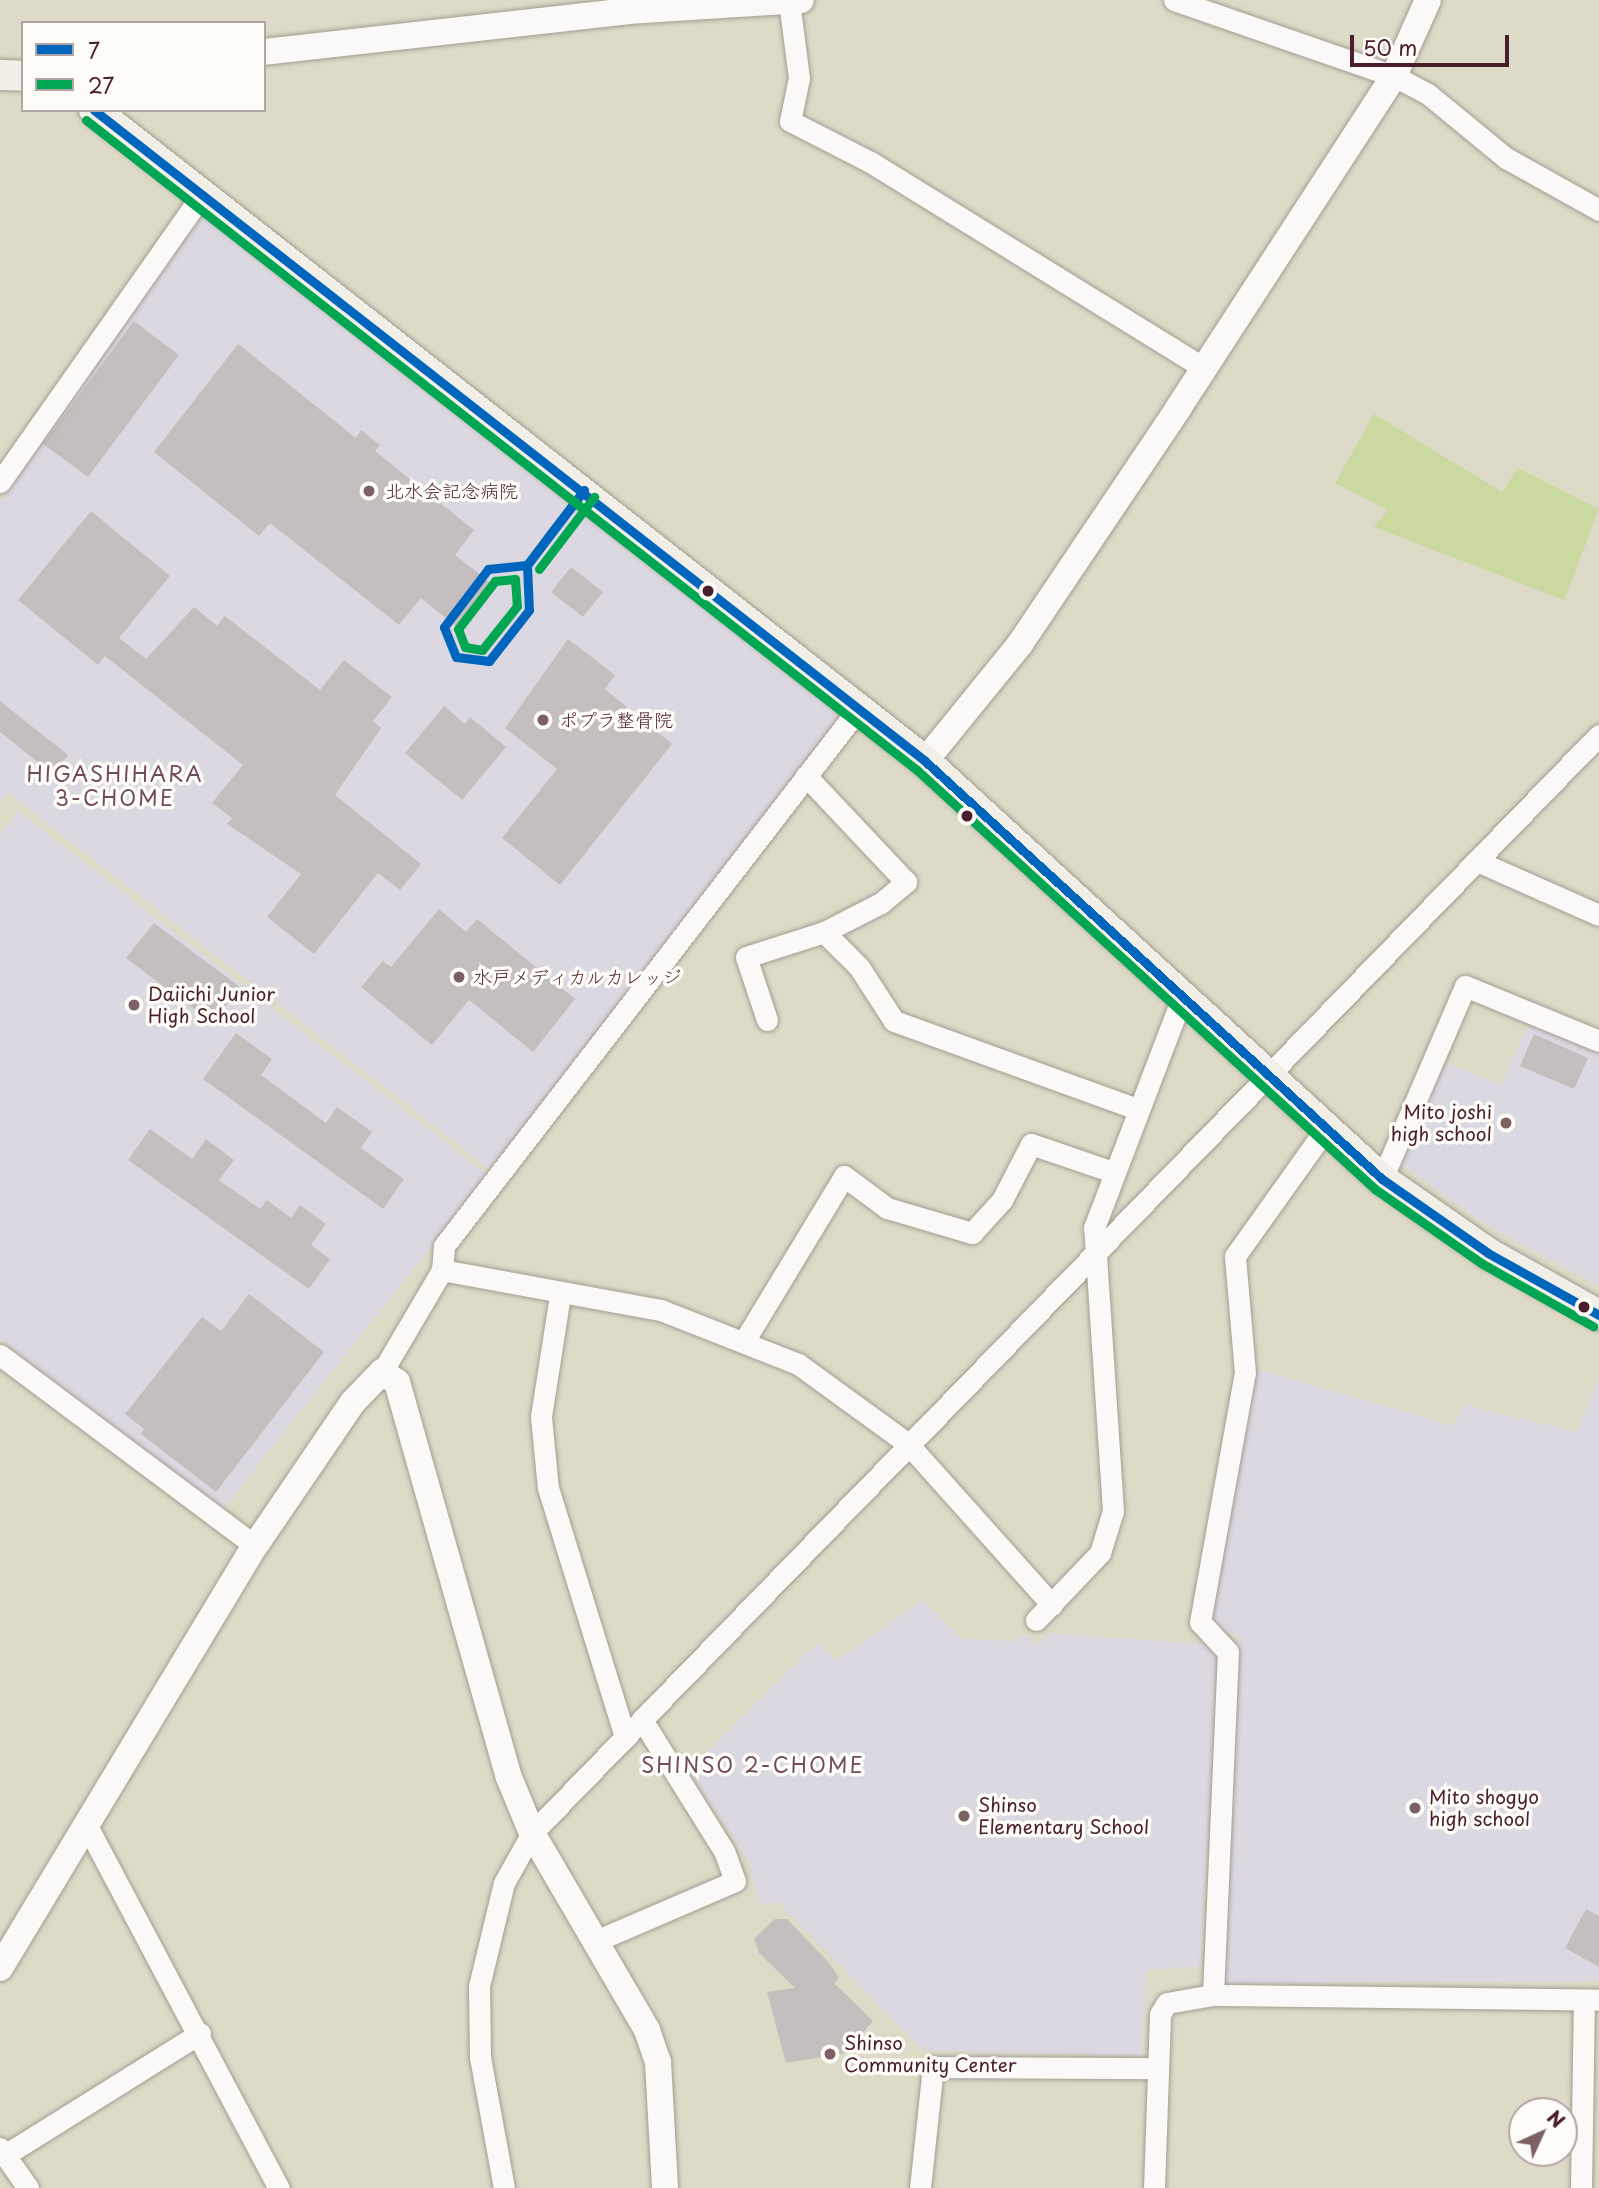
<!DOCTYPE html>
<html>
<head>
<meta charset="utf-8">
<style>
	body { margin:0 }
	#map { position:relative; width:1599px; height:2188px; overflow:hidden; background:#dddac7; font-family:"Playpen Sans","Klee One",sans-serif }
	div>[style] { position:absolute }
	.built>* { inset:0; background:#dcd8e1 }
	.green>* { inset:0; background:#c9d99f }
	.building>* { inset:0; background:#c5bebe }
	.roads { filter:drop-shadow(0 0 2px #a49d93) drop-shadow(0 0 2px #a49d93) }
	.minor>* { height:21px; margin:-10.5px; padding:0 10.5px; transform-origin:10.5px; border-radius:10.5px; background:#faf9f7 }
	.tertiary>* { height:26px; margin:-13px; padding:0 13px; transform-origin:13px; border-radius:13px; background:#faf9f7 }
	.secondary>* { height:30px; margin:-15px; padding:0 15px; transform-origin:15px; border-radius:15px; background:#f2efe8 }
	.bus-1>* { height:9px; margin:-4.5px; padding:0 4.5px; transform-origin:4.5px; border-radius:4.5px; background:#0065bd }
	.bus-2>* { height:9px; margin:-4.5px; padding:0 4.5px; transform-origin:4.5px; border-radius:4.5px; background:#00a651 }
	.dots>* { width:19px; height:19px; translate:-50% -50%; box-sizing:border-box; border:4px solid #fdfcf7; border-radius:50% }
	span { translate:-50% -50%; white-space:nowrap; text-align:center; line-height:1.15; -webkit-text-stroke:7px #fdfcf7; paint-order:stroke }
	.poi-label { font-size:19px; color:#4a1f2b }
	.left { translate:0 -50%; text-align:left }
	.right { translate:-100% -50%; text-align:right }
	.neighbourhood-label { font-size:21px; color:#704a61; letter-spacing:2px }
	.legend { position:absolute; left:21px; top:21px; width:245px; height:91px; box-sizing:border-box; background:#fdfcf7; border:2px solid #b5a4a5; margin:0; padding:9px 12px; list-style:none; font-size:21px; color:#4a1f2b }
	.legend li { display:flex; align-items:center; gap:14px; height:35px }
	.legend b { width:35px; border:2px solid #b5a4a5 }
	.north { position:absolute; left:1508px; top:2097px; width:70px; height:70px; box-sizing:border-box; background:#fdfcf7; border:2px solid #b5a4a5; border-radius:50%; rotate:45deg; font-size:19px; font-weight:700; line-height:28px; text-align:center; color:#4a1f2b }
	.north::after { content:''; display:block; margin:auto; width:24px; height:32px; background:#7d6062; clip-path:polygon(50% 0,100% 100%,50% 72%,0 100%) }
	.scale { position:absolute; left:1350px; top:35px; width:159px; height:32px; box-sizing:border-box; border:4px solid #4a1f2b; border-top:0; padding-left:9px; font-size:21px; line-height:24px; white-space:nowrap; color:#4a1f2b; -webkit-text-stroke:5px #fdfcf7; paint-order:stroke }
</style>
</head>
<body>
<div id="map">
	<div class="built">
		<div style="clip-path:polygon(203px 211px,842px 712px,492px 1171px,8px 793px,0 804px,0 502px)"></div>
		<div style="clip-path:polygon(18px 811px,488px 1175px,220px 1513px,0 1340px,0 836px)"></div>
		<div style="clip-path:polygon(1531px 1019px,1599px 1048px,1599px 1286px,1482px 1222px,1397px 1161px,1438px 1059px,1501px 1085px)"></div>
		<div style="clip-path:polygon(1253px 1368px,1454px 1426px,1464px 1405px,1577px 1432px,1599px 1378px,1599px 1981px,1221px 1983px,1239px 1635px,1214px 1627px,1206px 1615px)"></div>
		<div style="clip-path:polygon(923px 1600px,962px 1639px,1017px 1641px,1024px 1634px,1037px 1646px,1050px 1633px,1208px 1645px,1220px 1657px,1200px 1966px,1146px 1970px,1142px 2056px,923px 2050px,777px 1901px,761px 1906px,749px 1862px,689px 1770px,817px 1643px,837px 1660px)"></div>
	</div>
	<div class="green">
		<div style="clip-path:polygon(1374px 414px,1502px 492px,1518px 468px,1599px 509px,1564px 600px,1374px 527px,1388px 510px,1335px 483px)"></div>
	</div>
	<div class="building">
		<div style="clip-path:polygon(134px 321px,179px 355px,88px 477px,43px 444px)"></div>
		<div style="clip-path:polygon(238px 344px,356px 438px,361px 430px,380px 445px,375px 451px,474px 530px,455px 555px,492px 584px,457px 627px,421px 598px,399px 625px,270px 523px,259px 536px,154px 452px)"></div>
		<div style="clip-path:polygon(91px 511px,170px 576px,119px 638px,146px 659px,194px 607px,217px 626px,225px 616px,320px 690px,344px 660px,392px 697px,373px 721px,381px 728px,335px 795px,421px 864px,400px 890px,378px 873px,314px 954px,267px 917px,301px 874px,227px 824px,232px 818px,212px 803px,243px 765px,105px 656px,98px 665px,18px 600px)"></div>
		<div style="clip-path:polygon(571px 567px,603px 592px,583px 617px,551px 592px)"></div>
		<div style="clip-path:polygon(568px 639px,615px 675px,605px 689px,672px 744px,560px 885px,502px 838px,557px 769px,505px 728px)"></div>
		<div style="clip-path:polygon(0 701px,68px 755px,53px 774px,0 732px)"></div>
		<div style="clip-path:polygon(444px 706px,465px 724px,470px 717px,506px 747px,462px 800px,405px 753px)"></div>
		<div style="clip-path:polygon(439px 909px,466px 932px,477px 919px,575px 999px,533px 1052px,469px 1000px,432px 1045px,361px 987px,383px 961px,391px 967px)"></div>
		<div style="clip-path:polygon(154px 923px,240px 987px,212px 1023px,126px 958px)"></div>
		<div style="clip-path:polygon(236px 1033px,272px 1059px,261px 1075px,326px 1123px,337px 1107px,372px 1132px,361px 1148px,404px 1179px,383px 1209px,203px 1079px)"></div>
		<div style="clip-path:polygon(1534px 1034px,1588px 1058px,1574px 1089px,1520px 1066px)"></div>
		<div style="clip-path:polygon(150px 1129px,192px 1159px,206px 1139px,234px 1160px,219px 1180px,260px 1209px,267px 1200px,291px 1218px,300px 1205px,326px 1224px,311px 1245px,330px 1259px,309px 1289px,128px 1160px)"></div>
		<div style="clip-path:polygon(249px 1294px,324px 1352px,216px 1492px,141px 1434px,144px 1429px,125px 1414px,202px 1317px,221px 1331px)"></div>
		<div style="clip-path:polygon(1586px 1909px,1599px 1916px,1599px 1967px,1565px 1948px)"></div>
		<div style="clip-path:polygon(775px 1919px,787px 1919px,830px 1964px,839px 1978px,834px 1983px,873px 2021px,846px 2053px,786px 2063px,767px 1992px,795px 1988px,759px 1953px,754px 1939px)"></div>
	</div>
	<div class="roads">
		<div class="minor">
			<div style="left:1174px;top:0;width:233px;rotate:19.1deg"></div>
			<div style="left:1394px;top:76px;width:38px;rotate:28deg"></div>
			<div style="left:1428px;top:94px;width:101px;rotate:39.4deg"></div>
			<div style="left:1506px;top:158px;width:107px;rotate:29.2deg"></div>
			<div style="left:789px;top:1px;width:78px;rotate:82.6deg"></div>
			<div style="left:799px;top:78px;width:44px;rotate:101.8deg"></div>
			<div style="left:790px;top:121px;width:92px;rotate:27.1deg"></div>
			<div style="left:872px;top:163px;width:390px;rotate:31.7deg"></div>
			<div style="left:0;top:482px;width:350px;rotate:-54.9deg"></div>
			<div style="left:1477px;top:861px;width:133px;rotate:23.9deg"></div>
			<div style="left:824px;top:932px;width:49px;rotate:45deg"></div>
			<div style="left:859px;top:967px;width:64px;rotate:57.1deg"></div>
			<div style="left:894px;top:1021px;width:258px;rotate:19.9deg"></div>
			<div style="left:767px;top:1020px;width:66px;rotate:-108.4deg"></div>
			<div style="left:746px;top:957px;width:82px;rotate:-17.8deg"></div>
			<div style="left:824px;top:932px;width:64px;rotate:-27deg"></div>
			<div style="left:881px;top:903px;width:33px;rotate:-40deg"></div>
			<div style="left:906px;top:882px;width:146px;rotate:-133.3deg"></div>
			<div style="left:1382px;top:1179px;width:210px;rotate:-66.7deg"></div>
			<div style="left:1465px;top:986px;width:145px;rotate:22.3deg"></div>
			<div style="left:442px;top:1270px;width:223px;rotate:10.4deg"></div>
			<div style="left:661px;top:1310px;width:147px;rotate:21.5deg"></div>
			<div style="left:798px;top:1364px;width:136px;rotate:36deg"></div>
			<div style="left:908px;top:1444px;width:216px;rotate:48.2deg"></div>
			<div style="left:560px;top:1295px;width:123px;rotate:98.9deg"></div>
			<div style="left:541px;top:1417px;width:71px;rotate:84.4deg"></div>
			<div style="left:548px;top:1488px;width:261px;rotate:72.8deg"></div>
			<div style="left:746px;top:1338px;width:189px;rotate:-58.8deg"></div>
			<div style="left:844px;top:1176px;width:54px;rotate:36.7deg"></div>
			<div style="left:887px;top:1208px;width:89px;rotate:16.4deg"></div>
			<div style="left:972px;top:1233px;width:45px;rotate:-47.7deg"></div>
			<div style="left:1002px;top:1200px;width:63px;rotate:-62.6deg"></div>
			<div style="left:1031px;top:1144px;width:87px;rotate:18.9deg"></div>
			<div style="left:0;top:1355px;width:319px;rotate:36.8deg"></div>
			<div style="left:382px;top:1372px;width:118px;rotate:-59.5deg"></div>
			<div style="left:442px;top:1270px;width:24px;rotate:-85deg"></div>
			<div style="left:444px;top:1246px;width:679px;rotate:-52.35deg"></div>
			<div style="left:1036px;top:1620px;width:93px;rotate:-46.3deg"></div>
			<div style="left:1100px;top:1553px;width:44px;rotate:-72.8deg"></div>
			<div style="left:1113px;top:1511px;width:284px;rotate:-93.8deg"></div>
			<div style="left:1094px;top:1228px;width:246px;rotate:-69.1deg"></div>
			<div style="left:86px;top:1824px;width:412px;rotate:62.1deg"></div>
			<div style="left:598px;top:1940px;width:149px;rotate:-23.3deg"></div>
			<div style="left:735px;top:1881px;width:32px;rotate:-110deg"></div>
			<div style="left:724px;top:1851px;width:155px;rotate:-122deg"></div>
			<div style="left:1213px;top:1995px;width:343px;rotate:-87.5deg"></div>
			<div style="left:1228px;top:1652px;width:41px;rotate:-133deg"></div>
			<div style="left:1200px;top:1622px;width:253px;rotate:-79.8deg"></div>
			<div style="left:1245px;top:1373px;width:117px;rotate:-94.9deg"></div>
			<div style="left:1235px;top:1256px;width:155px;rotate:-54.5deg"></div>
			<div style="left:0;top:2148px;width:49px;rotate:55deg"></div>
			<div style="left:5px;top:2155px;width:230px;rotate:-32deg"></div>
			<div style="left:504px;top:2188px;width:133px;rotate:-100.4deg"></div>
			<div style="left:480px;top:2057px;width:71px;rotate:-90.8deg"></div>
			<div style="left:479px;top:1986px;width:106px;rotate:-76.4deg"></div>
			<div style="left:504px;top:1883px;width:57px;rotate:-60.8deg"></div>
			<div style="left:532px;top:1833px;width:1531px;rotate:-45.82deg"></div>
			<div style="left:920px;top:2188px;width:122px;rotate:-83.9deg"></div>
			<div style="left:933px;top:2067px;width:225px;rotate:0.3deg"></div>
			<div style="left:1154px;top:2188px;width:174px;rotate:-88deg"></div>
			<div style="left:1160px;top:2014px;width:13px;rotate:-58deg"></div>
			<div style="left:1167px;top:2003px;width:47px;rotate:-9.9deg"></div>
			<div style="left:1213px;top:1995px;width:386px;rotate:0.7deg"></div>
			<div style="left:1581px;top:2188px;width:188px;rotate:-89.1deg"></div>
		</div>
		<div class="tertiary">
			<div style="left:264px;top:52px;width:366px;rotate:-6.4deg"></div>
			<div style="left:628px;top:11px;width:173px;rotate:-3.6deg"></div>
			<div style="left:925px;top:761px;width:151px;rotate:-50.9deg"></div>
			<div style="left:1020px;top:644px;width:285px;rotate:-56.1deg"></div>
			<div style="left:1179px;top:407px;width:395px;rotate:-57deg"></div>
			<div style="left:1394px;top:76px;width:83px;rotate:-65.9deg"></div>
			<div style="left:0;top:1968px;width:493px;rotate:-58.9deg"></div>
			<div style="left:255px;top:1546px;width:174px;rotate:-55.8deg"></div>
			<div style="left:353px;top:1402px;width:42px;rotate:-46deg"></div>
			<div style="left:382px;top:1372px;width:18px;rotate:34deg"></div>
			<div style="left:397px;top:1382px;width:408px;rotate:74.2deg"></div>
			<div style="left:508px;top:1775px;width:63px;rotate:67.5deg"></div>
			<div style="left:532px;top:1833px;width:228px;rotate:59.7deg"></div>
			<div style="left:647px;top:2030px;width:34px;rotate:71deg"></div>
			<div style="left:658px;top:2062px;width:126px;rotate:86.8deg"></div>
		</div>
		<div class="secondary">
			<div style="left:0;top:75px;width:23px;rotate:2deg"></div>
			<div style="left:94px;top:110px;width:1056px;rotate:38.07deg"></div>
			<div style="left:925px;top:761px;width:619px;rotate:42.45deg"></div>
			<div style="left:1382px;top:1179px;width:129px;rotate:34.9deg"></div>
			<div style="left:1488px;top:1253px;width:127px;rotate:29.2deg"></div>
		</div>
	</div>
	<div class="bus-1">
		<div style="left:94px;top:110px;width:1056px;rotate:38.07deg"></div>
		<div style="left:925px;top:761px;width:619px;rotate:42.45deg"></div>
		<div style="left:1382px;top:1179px;width:129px;rotate:34.9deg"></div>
		<div style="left:1488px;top:1253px;width:127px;rotate:29.2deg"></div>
		<div style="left:584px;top:490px;width:94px;rotate:127.2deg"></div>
		<div style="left:527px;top:565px;width:40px;rotate:-53deg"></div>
		<div style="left:551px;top:533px;width:54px;rotate:-52.5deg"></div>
		<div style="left:527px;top:565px;width:45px;rotate:87.5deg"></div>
		<div style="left:529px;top:610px;width:65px;rotate:128.1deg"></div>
		<div style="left:489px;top:661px;width:33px;rotate:-173deg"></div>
		<div style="left:456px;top:657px;width:32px;rotate:-112deg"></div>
		<div style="left:444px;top:627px;width:73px;rotate:-52.8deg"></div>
		<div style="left:488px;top:569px;width:39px;rotate:-6deg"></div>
	</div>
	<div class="bus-2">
		<div style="left:86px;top:120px;width:1055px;rotate:38.03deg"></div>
		<div style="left:917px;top:770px;width:621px;rotate:42.45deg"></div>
		<div style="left:1375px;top:1189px;width:129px;rotate:34.9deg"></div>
		<div style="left:1481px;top:1263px;width:129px;rotate:29.4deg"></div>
		<div style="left:539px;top:569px;width:91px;rotate:-52.6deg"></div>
		<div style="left:515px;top:579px;width:27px;rotate:86deg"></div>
		<div style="left:517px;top:606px;width:56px;rotate:128.5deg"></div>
		<div style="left:482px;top:650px;width:17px;rotate:-170deg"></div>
		<div style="left:465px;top:647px;width:19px;rotate:-111deg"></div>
		<div style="left:458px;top:629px;width:61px;rotate:-52.4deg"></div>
		<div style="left:495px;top:581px;width:20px;rotate:-6deg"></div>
	</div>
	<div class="dots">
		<div style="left:369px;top:491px;background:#7d6062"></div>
		<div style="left:708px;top:591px;background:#4a1f2b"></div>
		<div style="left:543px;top:720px;background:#7d6062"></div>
		<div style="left:967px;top:816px;background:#4a1f2b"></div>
		<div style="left:459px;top:977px;background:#7d6062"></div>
		<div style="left:134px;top:1005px;background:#7d6062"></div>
		<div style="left:1506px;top:1123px;background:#7d6062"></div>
		<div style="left:1584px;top:1307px;background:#4a1f2b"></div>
		<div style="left:1415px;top:1808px;background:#7d6062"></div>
		<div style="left:964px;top:1816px;background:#7d6062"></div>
		<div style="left:830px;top:2054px;background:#7d6062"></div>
	</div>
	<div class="poi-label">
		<span class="left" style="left:385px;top:491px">北水会記念病院</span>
		<span class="left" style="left:559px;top:720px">ポプラ整骨院</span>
		<span class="left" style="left:473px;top:977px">水戸メディカルカレッジ</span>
		<span class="left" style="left:148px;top:1005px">Daiichi Junior<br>High School</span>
		<span class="right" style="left:1492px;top:1123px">Mito joshi<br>high school</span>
		<span class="left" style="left:1429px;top:1808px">Mito shogyo<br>high school</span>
		<span class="left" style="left:978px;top:1816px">Shinso<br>Elementary School</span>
		<span class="left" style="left:844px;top:2054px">Shinso<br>Community Center</span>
	</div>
	<div class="neighbourhood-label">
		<span style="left:115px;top:785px">HIGASHIHARA<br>3-CHOME</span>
		<span style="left:753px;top:1764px">SHINSO 2-CHOME</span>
	</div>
	<ul class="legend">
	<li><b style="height:9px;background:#0065bd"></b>7</li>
	<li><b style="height:9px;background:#00a651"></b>27</li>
	</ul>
	<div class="north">N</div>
	<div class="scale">50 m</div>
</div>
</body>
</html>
